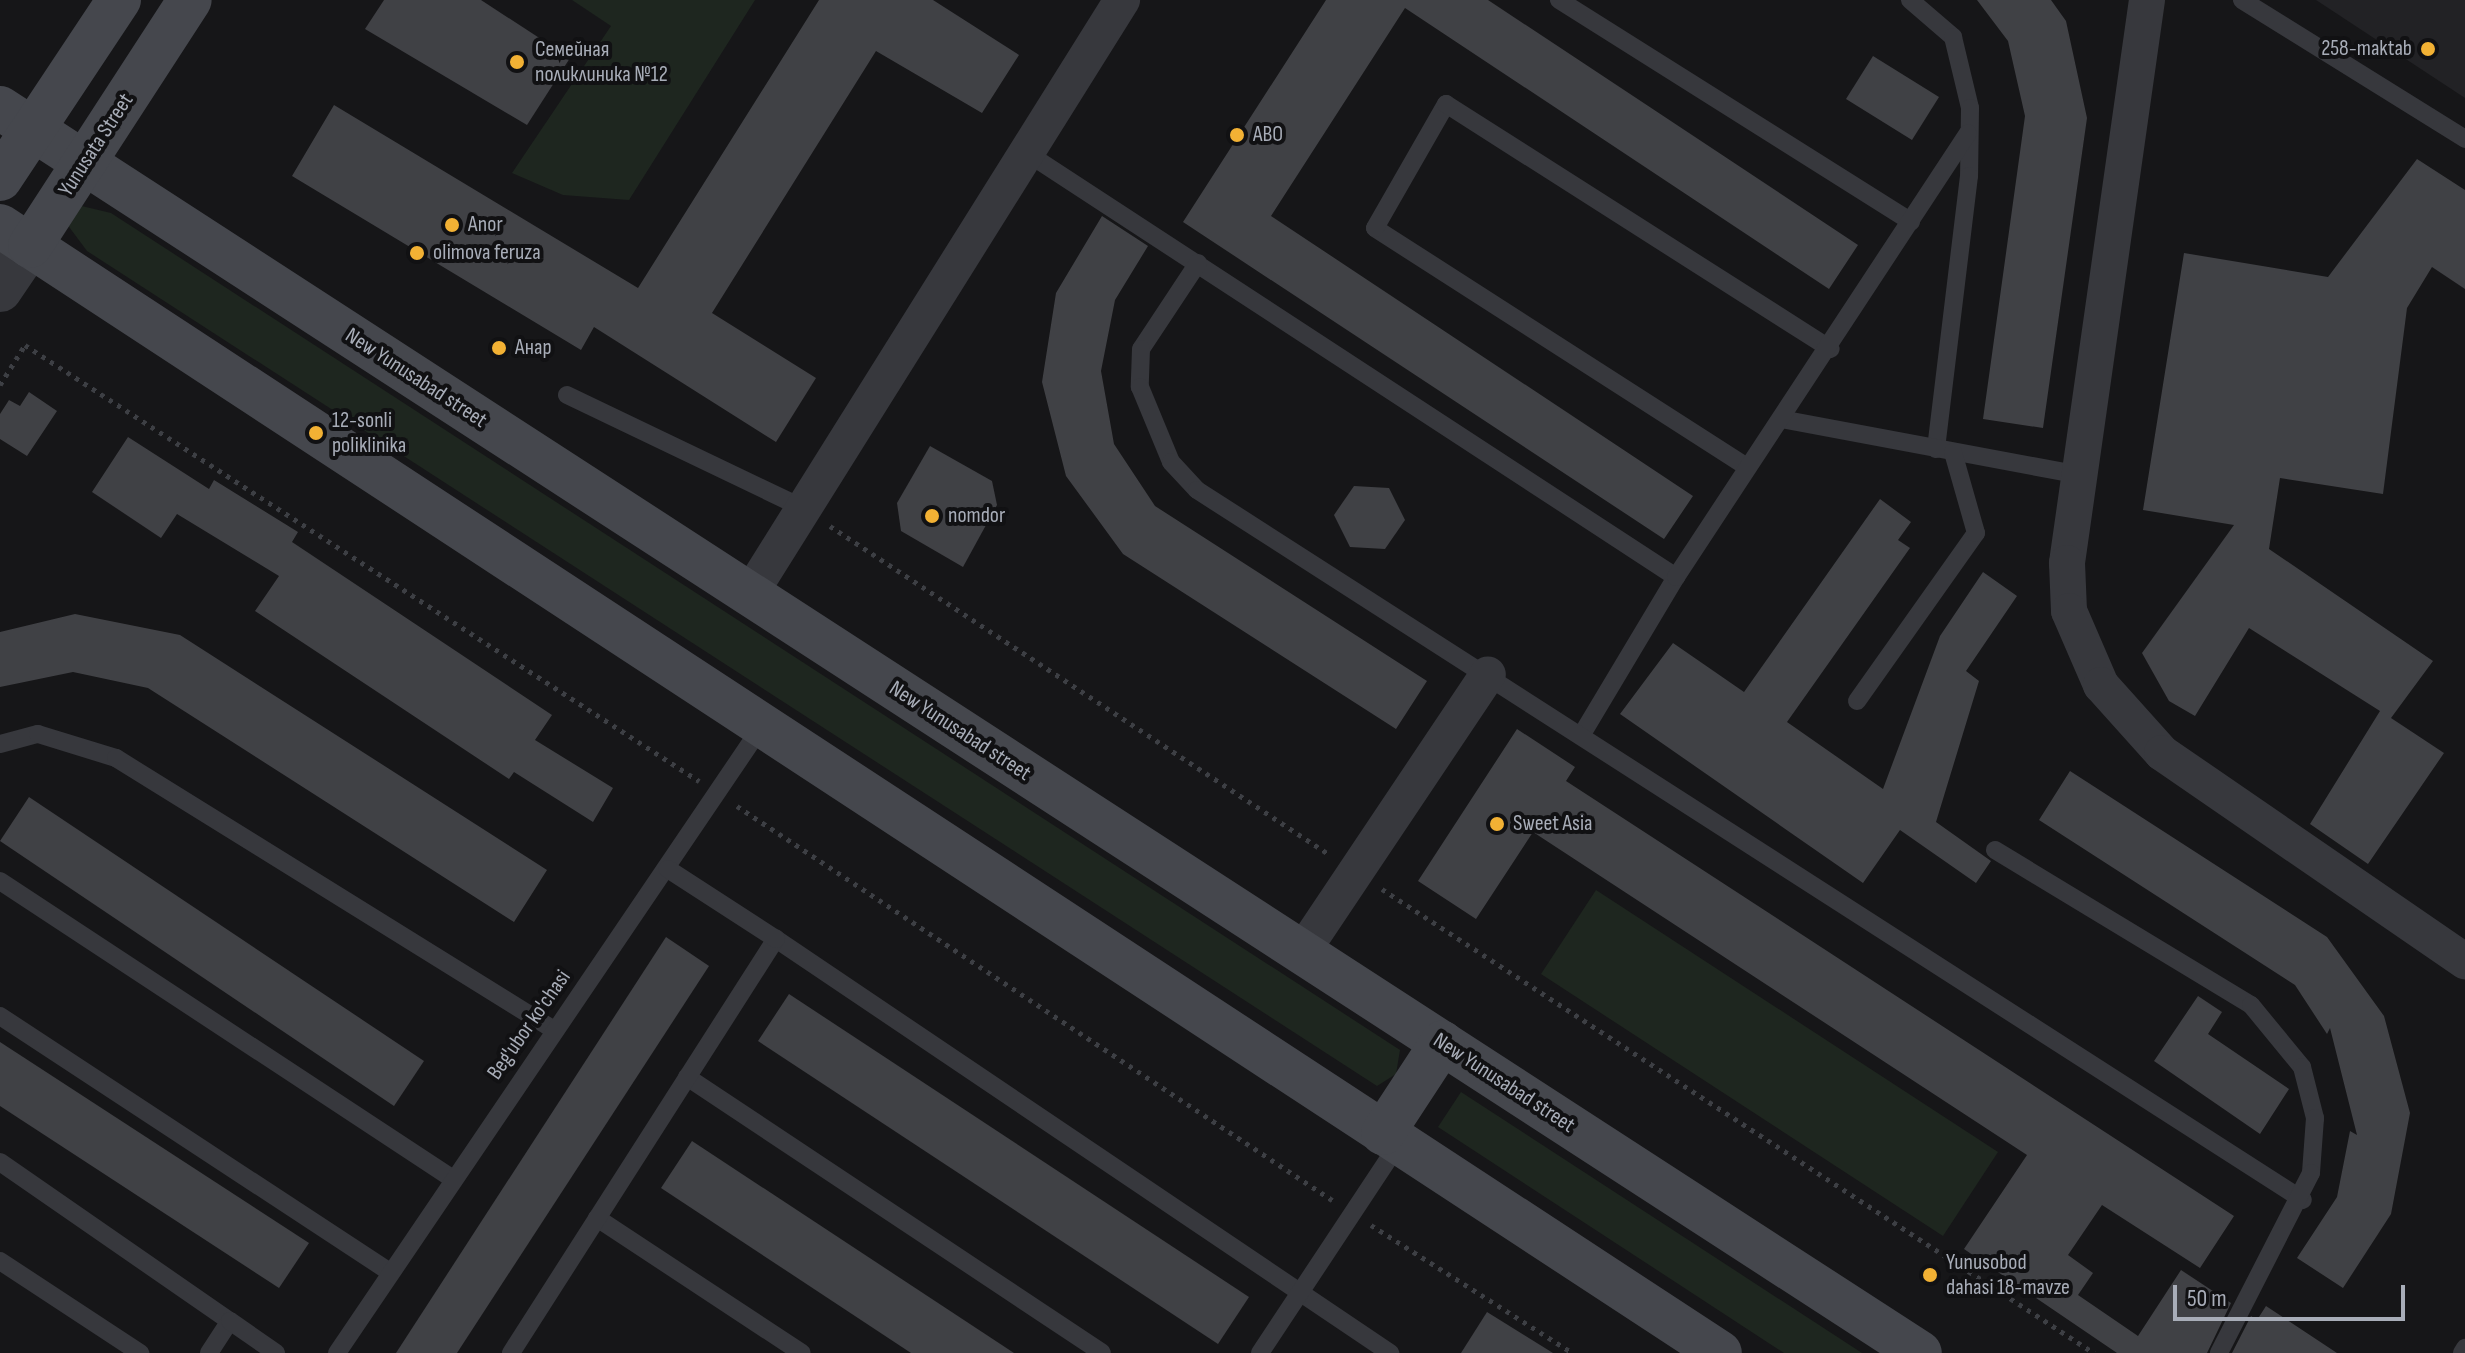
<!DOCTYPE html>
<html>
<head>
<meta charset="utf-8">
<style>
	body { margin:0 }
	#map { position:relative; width:2465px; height:1353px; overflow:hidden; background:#161618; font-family:"Sofia Sans Condensed",sans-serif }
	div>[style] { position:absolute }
	.built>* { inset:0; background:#222225 }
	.green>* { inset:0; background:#1e261f }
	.building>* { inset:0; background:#404145 }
	.path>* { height:5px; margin-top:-2.5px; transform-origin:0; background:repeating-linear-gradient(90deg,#3d3f44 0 4px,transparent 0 10px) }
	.service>* { height:18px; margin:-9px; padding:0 9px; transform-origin:9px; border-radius:9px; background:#37383d }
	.minor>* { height:36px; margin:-18px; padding:0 18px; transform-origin:18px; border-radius:18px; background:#37383d }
	.tertiary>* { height:44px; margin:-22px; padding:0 22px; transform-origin:22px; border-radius:22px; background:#37383d }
	.secondary>* { height:44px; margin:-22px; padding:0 22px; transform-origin:22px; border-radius:22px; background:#45474d }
	.dots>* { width:22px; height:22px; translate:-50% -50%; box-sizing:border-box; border:4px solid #111113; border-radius:50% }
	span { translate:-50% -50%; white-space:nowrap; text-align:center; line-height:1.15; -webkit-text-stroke:8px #111113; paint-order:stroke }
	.poi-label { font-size:22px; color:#a8adb8 }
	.left { translate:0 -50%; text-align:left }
	.right { translate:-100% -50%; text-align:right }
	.street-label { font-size:22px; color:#a8adb8 }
	.scale { position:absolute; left:2173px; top:1285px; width:232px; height:36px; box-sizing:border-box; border:4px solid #a8adb8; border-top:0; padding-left:10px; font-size:24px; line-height:28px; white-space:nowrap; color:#a8adb8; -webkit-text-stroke:6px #111113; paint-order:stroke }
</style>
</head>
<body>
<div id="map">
	<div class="built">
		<div style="clip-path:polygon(2316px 0,2465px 0,2465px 98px)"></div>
	</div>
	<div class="green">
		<div style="clip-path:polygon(572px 0,755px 0,629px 200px,563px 195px,512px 173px,611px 26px)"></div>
		<div style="clip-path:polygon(69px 203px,111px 213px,1400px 1050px,1396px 1074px,1377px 1086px,87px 251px,61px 216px)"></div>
		<div style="clip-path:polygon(1596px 890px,1998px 1152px,1943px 1236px,1541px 974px)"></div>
		<div style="clip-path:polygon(1461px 1092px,1862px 1353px,1784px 1353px,1438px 1127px)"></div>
	</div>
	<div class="building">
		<div style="clip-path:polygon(384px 0,481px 0,570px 58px,527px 125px,365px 29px)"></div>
		<div style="clip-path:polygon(819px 0,933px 0,1019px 55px,982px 113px,876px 51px,712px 313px,816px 378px,776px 442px,594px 327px,581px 350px,292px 176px,334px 105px,638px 288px)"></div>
		<div style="clip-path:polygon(1326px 0,1488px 0,1858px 245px,1829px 289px,1405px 8px,1271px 216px,1693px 496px,1664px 539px,1183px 222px)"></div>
		<div style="clip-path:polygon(1977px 0,2051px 0,2066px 21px,2087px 118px,2043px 428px,1983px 419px,2025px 116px,2008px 41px)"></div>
		<div style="clip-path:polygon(1873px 56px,1939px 97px,1912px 140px,1846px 99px)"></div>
		<div style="clip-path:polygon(2417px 159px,2465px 190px,2465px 289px,2432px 267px,2407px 308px,2383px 494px,2280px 478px,2269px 549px,2433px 661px,2391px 718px,2444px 753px,2368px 864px,2310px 824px,2380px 711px,2249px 628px,2195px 716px,2169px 701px,2142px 653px,2234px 525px,2143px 510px,2184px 253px,2328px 277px)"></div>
		<div style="clip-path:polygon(1102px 216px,1148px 246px,1115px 300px,1101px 371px,1114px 444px,1155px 506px,1427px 681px,1396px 729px,1123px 554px,1066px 476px,1042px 382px,1056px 293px)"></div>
		<div style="clip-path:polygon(29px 392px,57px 411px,27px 456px,0 439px,0 414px,9px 400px,20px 406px)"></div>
		<div style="clip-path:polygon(128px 437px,209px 489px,214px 480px,298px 532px,292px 542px,552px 715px,535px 740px,613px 788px,593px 822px,514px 772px,509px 779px,255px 611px,279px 576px,177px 514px,161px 538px,92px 492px)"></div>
		<div style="clip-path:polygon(930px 446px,992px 481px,997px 505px,963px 567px,901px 531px,897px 503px)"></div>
		<div style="clip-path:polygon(1354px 486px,1389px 488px,1405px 520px,1385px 549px,1350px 547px,1334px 515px)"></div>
		<div style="clip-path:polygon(1880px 499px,1911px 522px,1898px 540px,1910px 548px,1787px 722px,1883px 789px,1940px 636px,1983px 572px,2017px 596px,1966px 671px,1979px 681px,1936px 822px,1991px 861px,1976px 883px,1900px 830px,1863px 883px,1620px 714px,1673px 643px,1744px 692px)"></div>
		<div style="clip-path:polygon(75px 614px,180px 635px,547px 870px,514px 922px,148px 688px,73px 672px,0 687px,0 632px)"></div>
		<div style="clip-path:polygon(1517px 729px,1575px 767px,1566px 781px,2234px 1216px,2200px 1268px,2102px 1205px,2068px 1255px,2093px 1273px,2078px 1295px,2138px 1336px,2181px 1270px,2231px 1303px,2207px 1353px,2117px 1353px,1964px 1249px,2027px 1155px,1533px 832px,1476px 919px,1418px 881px)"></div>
		<div style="clip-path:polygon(2070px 771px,2327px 937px,2384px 1016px,2410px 1113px,2391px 1214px,2343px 1288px,2297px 1258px,2337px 1197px,2350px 1131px,2357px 1135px,2330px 1028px,2327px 1034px,2295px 985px,2039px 820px)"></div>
		<div style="clip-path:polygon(29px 797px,424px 1061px,394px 1106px,0 841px)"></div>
		<div style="clip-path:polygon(666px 937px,709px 966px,457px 1353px,396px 1353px)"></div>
		<div style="clip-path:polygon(789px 994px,1249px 1297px,1218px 1344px,758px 1041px)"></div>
		<div style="clip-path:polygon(2198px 996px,2222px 1012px,2208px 1034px,2289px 1089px,2260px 1134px,2154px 1061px)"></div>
		<div style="clip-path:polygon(0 1042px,309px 1243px,279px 1288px,0 1106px)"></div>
		<div style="clip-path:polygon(692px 1141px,1014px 1353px,911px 1353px,661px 1188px)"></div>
		<div style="clip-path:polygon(2266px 1306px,2337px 1353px,2232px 1353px,2251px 1316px,2257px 1320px)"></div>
		<div style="clip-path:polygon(1487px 1312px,1553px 1353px,1461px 1353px)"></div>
	</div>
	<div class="path">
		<div style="left:0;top:385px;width:47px;rotate:-58deg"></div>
		<div style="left:25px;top:345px;width:803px;rotate:32.9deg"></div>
		<div style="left:830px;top:526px;width:599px;rotate:33.34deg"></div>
		<div style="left:737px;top:806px;width:714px;rotate:33.51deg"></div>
		<div style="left:1382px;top:889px;width:850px;rotate:33.09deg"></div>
		<div style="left:1371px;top:1225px;width:239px;rotate:32.4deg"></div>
	</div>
	<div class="service">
		<div style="left:1559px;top:0;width:416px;rotate:32.2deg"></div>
		<div style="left:1910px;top:0;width:57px;rotate:40.7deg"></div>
		<div style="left:1953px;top:37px;width:73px;rotate:76.5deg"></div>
		<div style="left:1970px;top:108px;width:68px;rotate:90.8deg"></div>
		<div style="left:1969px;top:176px;width:275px;rotate:96.9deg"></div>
		<div style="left:2242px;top:0;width:263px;rotate:31.9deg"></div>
		<div style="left:1024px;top:151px;width:779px;rotate:33.16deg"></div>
		<div style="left:1676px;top:577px;width:183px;rotate:120.9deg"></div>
		<div style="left:1198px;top:263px;width:103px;rotate:123.5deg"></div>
		<div style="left:1141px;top:349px;width:38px;rotate:92deg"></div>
		<div style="left:1140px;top:387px;width:81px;rotate:67.5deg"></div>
		<div style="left:1171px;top:462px;width:38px;rotate:47deg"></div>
		<div style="left:1197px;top:490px;width:1314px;rotate:32.7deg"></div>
		<div style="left:567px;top:395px;width:262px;rotate:25.6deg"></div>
		<div style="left:1781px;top:419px;width:304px;rotate:10.6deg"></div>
		<div style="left:1747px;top:467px;width:442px;rotate:-147.3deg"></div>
		<div style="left:1375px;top:228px;width:143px;rotate:-60.2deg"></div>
		<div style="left:1446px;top:104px;width:456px;rotate:32.5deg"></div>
		<div style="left:1676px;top:577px;width:531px;rotate:-56.67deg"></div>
		<div style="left:1857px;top:701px;width:206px;rotate:-54.7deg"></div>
		<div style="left:1976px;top:533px;width:84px;rotate:-105.9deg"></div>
		<div style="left:0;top:744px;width:39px;rotate:-15deg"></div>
		<div style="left:38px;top:734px;width:82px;rotate:17.1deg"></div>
		<div style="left:116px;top:758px;width:516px;rotate:31.84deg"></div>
		<div style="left:1995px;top:850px;width:299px;rotate:31.2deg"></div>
		<div style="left:2251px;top:1005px;width:80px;rotate:50.6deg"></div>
		<div style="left:2302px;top:1067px;width:53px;rotate:75.7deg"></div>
		<div style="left:2315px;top:1118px;width:55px;rotate:94.2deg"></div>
		<div style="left:2311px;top:1173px;width:202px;rotate:117.1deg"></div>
		<div style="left:0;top:881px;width:542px;rotate:33.34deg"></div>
		<div style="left:776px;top:939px;width:741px;rotate:33.99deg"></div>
		<div style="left:0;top:1016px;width:467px;rotate:33.3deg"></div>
		<div style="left:687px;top:1077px;width:498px;rotate:33.6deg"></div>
		<div style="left:0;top:1162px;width:280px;rotate:34.7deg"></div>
		<div style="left:597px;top:1218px;width:245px;rotate:33.4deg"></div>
		<div style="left:0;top:1261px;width:168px;rotate:33.3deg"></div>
		<div style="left:209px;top:1353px;width:38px;rotate:-57deg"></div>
		<div style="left:230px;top:1321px;width:56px;rotate:34.8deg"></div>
		<div style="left:337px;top:1353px;width:757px;rotate:-55.87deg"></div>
		<div style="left:511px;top:1353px;width:492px;rotate:-57.4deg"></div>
		<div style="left:776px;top:939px;width:129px;rotate:-147.1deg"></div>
		<div style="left:1260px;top:1353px;width:252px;rotate:-56.5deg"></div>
		<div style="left:2462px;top:1353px;width:6px;rotate:-59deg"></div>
	</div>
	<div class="minor">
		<div style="left:2147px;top:0;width:569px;rotate:98.09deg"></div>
		<div style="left:2067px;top:563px;width:48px;rotate:87.6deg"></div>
		<div style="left:2069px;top:611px;width:81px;rotate:66.6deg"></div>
		<div style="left:2101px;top:685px;width:91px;rotate:48.1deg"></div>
		<div style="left:2162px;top:753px;width:368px;rotate:34.5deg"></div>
		<div style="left:750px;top:594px;width:701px;rotate:-57.94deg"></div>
		<div style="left:1302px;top:952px;width:334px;rotate:-56.2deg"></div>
	</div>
	<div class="tertiary">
		<div style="left:0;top:290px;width:53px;rotate:-55.7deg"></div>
	</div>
	<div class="secondary">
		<div style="left:0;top:108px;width:2288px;rotate:32.96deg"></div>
		<div style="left:0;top:179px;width:215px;rotate:-56.4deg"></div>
		<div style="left:0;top:226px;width:2056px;rotate:33.23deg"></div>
		<div style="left:30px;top:246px;width:293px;rotate:-57deg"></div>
		<div style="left:1383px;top:1133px;width:108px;rotate:-56.8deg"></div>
	</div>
	<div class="dots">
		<div style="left:2428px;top:49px;background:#f2b134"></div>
		<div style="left:517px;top:62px;background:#f2b134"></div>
		<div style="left:1237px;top:135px;background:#f2b134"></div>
		<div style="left:452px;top:225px;background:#f2b134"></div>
		<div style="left:417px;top:253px;background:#f2b134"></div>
		<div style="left:499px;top:348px;background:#f2b134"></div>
		<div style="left:316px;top:433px;background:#f2b134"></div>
		<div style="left:932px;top:516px;background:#f2b134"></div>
		<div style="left:1497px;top:824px;background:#f2b134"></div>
		<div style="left:1930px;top:1275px;background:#f2b134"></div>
	</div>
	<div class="poi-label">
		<span class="left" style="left:535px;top:62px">Семейная<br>поликлиника №12</span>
		<span class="right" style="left:2412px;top:49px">258-maktab</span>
		<span class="left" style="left:1253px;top:135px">ABO</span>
		<span class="left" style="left:468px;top:225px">Anor</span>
		<span class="left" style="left:433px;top:253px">olimova feruza</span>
		<span class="left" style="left:515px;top:348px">Анар</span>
		<span class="left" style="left:332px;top:433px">12-sonli<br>poliklinika</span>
		<span class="left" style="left:948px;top:516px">nomdor</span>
		<span class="left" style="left:1513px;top:824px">Sweet Asia</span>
		<span class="left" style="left:1946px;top:1275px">Yunusobod<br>dahasi 18-mavze</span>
	</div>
	<div class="street-label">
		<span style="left:96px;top:145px;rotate:-57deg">Yunusata Street</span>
		<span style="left:416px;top:378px;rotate:33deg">New Yunusabad street</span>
		<span style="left:960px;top:731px;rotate:33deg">New Yunusabad street</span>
		<span style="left:529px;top:1025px;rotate:-55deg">Beg'ubor ko'chasi</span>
		<span style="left:1504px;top:1083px;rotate:33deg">New Yunusabad street</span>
	</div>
	<div class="scale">50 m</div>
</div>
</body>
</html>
